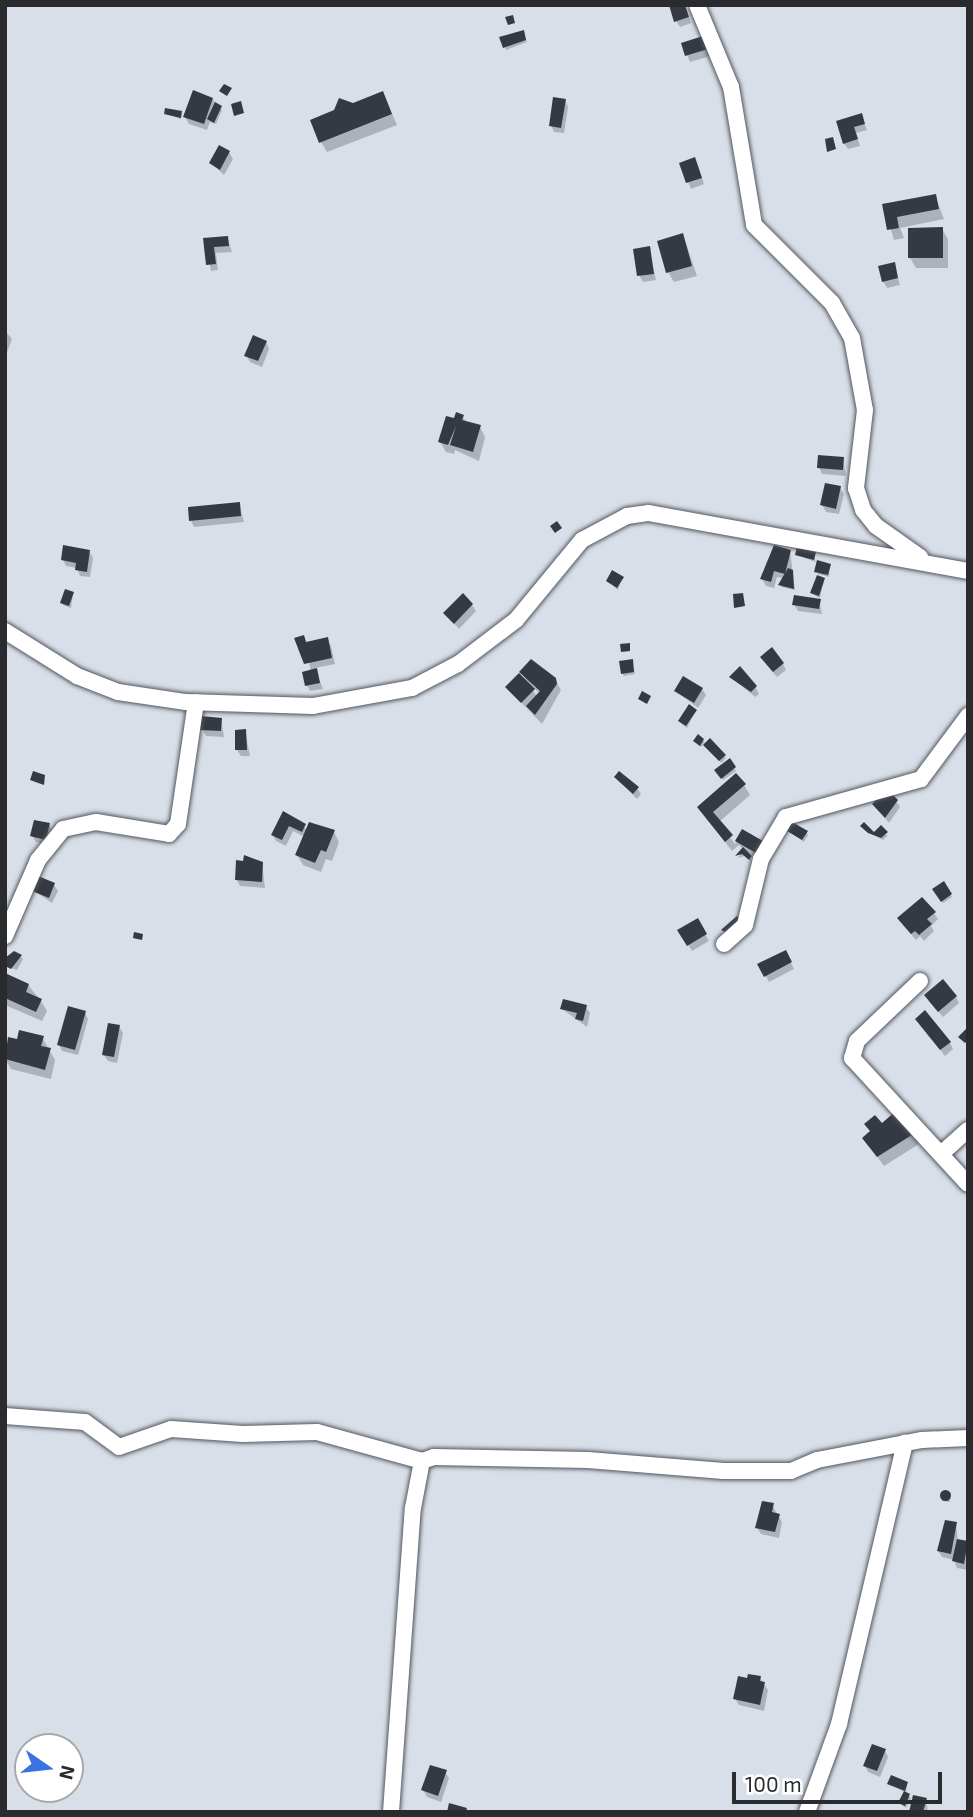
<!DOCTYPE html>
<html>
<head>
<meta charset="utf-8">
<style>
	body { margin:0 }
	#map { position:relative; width:973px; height:1817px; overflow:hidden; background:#d9dfe9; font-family:"Exo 2",sans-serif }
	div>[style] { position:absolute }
	.shadow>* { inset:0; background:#0003 }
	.building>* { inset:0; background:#353a42 }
	.round { border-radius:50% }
	.roads { filter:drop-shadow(0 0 2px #51565f) drop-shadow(0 0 2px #51565f) }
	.minor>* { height:16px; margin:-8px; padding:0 8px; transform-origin:8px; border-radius:8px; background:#fff }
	span { translate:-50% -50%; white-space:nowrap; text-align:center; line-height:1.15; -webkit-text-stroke:7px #fff; paint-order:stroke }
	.frame { position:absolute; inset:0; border:7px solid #292b2f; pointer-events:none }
	.north { position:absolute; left:14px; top:1733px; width:70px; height:70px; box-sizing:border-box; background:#fff; border:2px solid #a9aaac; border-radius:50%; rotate:104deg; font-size:19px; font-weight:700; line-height:28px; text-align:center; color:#292b2f }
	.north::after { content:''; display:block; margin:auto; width:24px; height:32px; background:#3b72e2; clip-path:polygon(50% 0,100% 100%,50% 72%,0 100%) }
	.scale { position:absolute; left:732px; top:1772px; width:210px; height:32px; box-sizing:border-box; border:4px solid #292b2f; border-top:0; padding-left:9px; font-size:21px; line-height:24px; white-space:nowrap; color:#292b2f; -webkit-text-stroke:5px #fff; paint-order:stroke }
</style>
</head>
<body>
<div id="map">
	<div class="shadow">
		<div style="clip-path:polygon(686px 8px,691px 23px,680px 27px,676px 21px)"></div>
		<div style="clip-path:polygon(524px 34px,527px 42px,506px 50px,505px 47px)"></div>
		<div style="clip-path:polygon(702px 38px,710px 56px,690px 62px,683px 44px)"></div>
		<div style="clip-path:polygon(383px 93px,397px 125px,327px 152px,321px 142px)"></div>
		<div style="clip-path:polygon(212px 99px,222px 110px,216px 124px,210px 122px,207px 130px,189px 124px,185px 117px)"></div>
		<div style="clip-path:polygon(565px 100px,568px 107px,564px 133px,554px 132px,551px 125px)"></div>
		<div style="clip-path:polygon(181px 113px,181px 119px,166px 114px)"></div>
		<div style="clip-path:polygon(861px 115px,867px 130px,856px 133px,860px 146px,848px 149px,844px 143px)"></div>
		<div style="clip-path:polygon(229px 152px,233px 159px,224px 175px,211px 163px)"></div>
		<div style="clip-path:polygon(681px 164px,698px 166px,704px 184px,691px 189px)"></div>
		<div style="clip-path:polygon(935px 196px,944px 219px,900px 228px,904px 238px,894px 240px,884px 206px)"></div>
		<div style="clip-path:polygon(942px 229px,948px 239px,948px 268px,916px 268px,910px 258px)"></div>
		<div style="clip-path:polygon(683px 235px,697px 276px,674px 282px,668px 272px)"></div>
		<div style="clip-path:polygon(227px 237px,232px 252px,216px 253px,218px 270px,211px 271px,205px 239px)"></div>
		<div style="clip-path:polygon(649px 248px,656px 280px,643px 282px,639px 275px)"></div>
		<div style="clip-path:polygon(894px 264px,900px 285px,887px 288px,883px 281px)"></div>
		<div style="clip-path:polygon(5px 331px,12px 339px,5px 358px)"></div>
		<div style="clip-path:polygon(266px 342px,269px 349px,262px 367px,250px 362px,246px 355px)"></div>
		<div style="clip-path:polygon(462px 416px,467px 423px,480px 427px,485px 437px,479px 461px,455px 450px,454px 454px,446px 452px,440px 442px)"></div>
		<div style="clip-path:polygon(843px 459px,846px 476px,822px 474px,819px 467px)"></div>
		<div style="clip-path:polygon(840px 488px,844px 494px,839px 514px,826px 512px,822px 505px)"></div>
		<div style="clip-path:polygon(239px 504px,244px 522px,194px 527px,191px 521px)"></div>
		<div style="clip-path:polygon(89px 551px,93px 558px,90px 577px,80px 576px,77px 568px,66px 566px,63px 560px)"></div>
		<div style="clip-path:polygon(790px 551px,795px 590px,781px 587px,784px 578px,777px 577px,774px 588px,766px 586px,762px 579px,767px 561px)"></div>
		<div style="clip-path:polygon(815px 554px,815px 561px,830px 565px,829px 577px,818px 574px,818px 563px,797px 555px)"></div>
		<div style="clip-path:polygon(622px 578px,618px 590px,608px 581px)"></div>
		<div style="clip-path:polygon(824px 579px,820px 598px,814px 595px,812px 593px)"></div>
		<div style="clip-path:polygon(73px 594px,71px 608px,63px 605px,62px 602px)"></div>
		<div style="clip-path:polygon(819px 600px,822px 614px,798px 611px,794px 604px)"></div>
		<div style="clip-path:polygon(472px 605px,476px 611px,459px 629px,445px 613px)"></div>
		<div style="clip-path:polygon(304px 637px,307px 643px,327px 639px,331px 646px,335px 664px,315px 668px,323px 689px,310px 691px,307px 685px,311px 672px)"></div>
		<div style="clip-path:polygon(632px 661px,635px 674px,624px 676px,622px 673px)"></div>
		<div style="clip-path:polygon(766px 664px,783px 664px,786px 670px,777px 677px)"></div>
		<div style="clip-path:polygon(740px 668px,754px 684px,759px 694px,755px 697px,731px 677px)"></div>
		<div style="clip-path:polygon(evenodd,521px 672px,555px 679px,561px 690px,542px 724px,507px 688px,528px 683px,521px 672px,532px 686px,540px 694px,537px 697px,531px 687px,532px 686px)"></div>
		<div style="clip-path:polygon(702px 689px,706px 695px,698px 708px,676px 691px)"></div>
		<div style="clip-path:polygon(695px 711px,687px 728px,681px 723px,680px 721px)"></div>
		<div style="clip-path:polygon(221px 720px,224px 737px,206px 736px,202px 729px)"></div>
		<div style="clip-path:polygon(245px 731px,250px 756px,241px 756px,237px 750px)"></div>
		<div style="clip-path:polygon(703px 740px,706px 745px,726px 758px,721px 763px,707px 747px,704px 743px,701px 747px,697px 744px)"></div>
		<div style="clip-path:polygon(729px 761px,736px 771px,723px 780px,717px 771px)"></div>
		<div style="clip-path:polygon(616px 778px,637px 788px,641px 794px,637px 799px)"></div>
		<div style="clip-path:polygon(744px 785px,750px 795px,719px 822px,735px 844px,743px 832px,759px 859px,748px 852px,751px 861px,745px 856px,738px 858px,743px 849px,739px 845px,732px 851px,699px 808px)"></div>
		<div style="clip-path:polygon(896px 801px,900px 807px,889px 823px,874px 804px)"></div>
		<div style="clip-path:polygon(283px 814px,308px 830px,334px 832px,339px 842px,332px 861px,326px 859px,321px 872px,303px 865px,297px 855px,305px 837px,293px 831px,286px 846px,276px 841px,273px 835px)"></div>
		<div style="clip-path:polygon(49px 825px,53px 831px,49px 845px,36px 842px,32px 836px)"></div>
		<div style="clip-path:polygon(864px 829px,874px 834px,888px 835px,883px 840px)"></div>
		<div style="clip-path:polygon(789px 831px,806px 832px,808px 835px,804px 842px)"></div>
		<div style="clip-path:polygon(262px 863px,265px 888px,240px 886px,237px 880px)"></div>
		<div style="clip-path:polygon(943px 884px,952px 897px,943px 903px,934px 889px)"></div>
		<div style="clip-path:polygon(54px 885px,58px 891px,52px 903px,34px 891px)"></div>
		<div style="clip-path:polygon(934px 913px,938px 919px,931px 926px,934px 931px,924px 941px,920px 936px,916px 940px,903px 925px)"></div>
		<div style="clip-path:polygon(697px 920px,709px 941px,692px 951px,680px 931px)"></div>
		<div style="clip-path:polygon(785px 952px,794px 969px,769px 982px,760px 965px)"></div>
		<div style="clip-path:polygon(15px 953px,23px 959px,17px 970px,5px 966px)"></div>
		<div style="clip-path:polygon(5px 975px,28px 985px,41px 1001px,47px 1011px,42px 1021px,5px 1005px)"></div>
		<div style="clip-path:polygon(956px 997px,959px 1003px,943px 1017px,930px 1002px)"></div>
		<div style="clip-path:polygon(586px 1007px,590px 1013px,587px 1027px,562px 1009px)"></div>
		<div style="clip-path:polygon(85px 1013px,88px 1019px,78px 1055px,62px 1051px,59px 1045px)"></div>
		<div style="clip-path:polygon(921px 1025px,950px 1043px,953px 1049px,945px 1056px)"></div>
		<div style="clip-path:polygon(119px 1027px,123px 1033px,117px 1063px,108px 1061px,104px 1055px)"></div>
		<div style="clip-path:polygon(42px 1037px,55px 1060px,51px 1079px,11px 1069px,5px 1059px,18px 1041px)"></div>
		<div style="clip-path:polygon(882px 1126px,913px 1134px,919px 1144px,884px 1166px,864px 1139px)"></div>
		<div style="clip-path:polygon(942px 1493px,949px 1494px,950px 1502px,942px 1501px)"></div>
		<div style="clip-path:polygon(772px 1505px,782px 1522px,779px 1538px,761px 1534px,757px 1528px)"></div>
		<div style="clip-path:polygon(956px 1524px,958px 1541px,968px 1543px,967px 1570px,957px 1568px,954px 1560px,942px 1557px,938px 1551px)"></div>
		<div style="clip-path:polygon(760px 1678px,768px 1690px,764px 1711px,739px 1705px,735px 1699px)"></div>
		<div style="clip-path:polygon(885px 1751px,888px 1757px,880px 1777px,868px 1772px,865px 1766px)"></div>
		<div style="clip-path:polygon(445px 1772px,449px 1778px,441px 1802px,427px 1797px,423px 1790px)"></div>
		<div style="clip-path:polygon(889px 1784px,907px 1784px,906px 1794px,911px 1798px,906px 1808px,900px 1803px,905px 1792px)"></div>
		<div style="clip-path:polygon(926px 1800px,928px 1812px,911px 1812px)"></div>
	</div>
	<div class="building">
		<div style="clip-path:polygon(669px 5px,685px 5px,689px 17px,674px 22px)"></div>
		<div style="clip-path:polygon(513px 15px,515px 23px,508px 25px,505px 17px)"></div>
		<div style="clip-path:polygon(524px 30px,526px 40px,503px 48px,499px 37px)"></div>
		<div style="clip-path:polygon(703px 36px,708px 49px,685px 56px,681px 43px)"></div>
		<div style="clip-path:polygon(224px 84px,232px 88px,227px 96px,219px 91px)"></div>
		<div style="clip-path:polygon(193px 90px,213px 98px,204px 124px,183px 117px)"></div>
		<div style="clip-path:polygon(383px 91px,392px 114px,319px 143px,310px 120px,334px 110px,339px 98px,353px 103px)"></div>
		<div style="clip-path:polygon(553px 97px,566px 99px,561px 128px,549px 126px)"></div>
		<div style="clip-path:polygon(241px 101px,244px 113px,234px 116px,231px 104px)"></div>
		<div style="clip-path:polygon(215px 102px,222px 106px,214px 123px,207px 119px)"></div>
		<div style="clip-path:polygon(165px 108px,182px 111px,181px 118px,164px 114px)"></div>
		<div style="clip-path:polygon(862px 113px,865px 124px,854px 127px,858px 139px,843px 144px,836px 121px)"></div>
		<div style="clip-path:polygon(833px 137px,836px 149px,827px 152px,825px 139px)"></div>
		<div style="clip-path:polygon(219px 145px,230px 151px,220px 170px,209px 163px)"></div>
		<div style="clip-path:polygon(695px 157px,702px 178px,686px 183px,679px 163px)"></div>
		<div style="clip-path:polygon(936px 194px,939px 209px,897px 217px,899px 228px,887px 230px,882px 204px)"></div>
		<div style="clip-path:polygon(943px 227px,943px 258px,908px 258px,908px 228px)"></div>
		<div style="clip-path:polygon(683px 233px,692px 266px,666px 273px,657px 241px)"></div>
		<div style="clip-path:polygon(228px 236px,229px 246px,214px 247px,216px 264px,206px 265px,203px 238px)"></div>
		<div style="clip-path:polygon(650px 246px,654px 274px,637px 276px,633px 249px)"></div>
		<div style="clip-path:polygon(895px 262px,898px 278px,882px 282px,878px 266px)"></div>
		<div style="clip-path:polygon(253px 335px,267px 341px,258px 361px,244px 356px)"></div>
		<div style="clip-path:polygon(456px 412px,464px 415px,462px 420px,481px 425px,473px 452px,450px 445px,456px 426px,448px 445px,438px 442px,446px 416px,454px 418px)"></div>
		<div style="clip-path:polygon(818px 455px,844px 457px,843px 470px,817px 468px)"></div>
		<div style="clip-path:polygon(825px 483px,841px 486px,836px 509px,820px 505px)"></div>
		<div style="clip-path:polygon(240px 502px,241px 516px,189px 521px,188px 507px)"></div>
		<div style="clip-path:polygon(557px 521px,562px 528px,555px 533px,550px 526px)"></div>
		<div style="clip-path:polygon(63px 545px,90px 550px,87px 572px,75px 570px,76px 563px,61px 560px)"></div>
		<div style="clip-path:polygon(774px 545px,791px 550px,785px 574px,774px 571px,771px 582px,760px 579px)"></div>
		<div style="clip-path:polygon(797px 547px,816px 552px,814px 560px,795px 555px)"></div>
		<div style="clip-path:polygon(817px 560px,831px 564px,828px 575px,814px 572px)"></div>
		<div style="clip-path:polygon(788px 568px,793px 570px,794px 589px,778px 585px)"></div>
		<div style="clip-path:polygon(612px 570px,624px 577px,617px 588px,606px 581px)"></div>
		<div style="clip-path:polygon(817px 575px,825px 578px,819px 596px,810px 593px)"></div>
		<div style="clip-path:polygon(65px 589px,74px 592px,69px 606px,60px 603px)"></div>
		<div style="clip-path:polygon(463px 593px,473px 604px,454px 624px,443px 613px)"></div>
		<div style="clip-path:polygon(743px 593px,745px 606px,734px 608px,733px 594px)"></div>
		<div style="clip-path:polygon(794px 595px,821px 599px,819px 609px,792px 605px)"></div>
		<div style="clip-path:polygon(304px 635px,306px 642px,328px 637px,332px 658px,304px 664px,294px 638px)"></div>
		<div style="clip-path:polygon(630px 643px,630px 651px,621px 652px,620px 644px)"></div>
		<div style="clip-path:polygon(772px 647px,784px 663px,773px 672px,760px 657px)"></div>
		<div style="clip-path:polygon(531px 659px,556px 678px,557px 684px,535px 715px,526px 706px,540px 691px,519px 672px)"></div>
		<div style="clip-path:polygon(633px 659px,634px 672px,621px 674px,619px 661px)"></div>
		<div style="clip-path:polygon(740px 666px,757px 686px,751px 692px,729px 677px)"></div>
		<div style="clip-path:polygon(317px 668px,320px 683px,305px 686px,302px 672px)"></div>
		<div style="clip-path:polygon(519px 673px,535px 689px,521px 703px,505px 687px)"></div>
		<div style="clip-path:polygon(683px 676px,703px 688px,694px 703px,674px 691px)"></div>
		<div style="clip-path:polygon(642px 691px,651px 696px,647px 704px,638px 699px)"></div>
		<div style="clip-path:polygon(689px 704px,697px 710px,686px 726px,678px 721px)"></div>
		<div style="clip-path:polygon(201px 716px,222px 718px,221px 731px,200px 730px)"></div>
		<div style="clip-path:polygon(246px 729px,247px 750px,235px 750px,235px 730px)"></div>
		<div style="clip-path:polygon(698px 734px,704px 739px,700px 746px,693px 741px)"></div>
		<div style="clip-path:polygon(710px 738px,726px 755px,719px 761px,703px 745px)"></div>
		<div style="clip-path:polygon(730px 758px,736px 767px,721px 779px,714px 770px)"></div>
		<div style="clip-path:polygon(33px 771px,45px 775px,44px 785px,30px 780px)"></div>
		<div style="clip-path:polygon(619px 771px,639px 787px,633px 794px,614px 777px)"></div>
		<div style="clip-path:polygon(736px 773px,746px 784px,713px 812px,733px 835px,725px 842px,697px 807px)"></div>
		<div style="clip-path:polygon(887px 789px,898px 800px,885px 818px,872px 804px)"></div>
		<div style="clip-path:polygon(283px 811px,306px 824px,302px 832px,289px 826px,282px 840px,271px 835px)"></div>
		<div style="clip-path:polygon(34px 820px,50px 823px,46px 840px,30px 836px)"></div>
		<div style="clip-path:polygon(309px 822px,335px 830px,326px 852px,321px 850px,315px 863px,295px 855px)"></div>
		<div style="clip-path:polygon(792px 822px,808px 831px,802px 840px,787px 831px)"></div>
		<div style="clip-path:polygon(864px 822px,874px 832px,881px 825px,888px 832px,881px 838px,868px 833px,860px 826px)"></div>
		<div style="clip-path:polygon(742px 829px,763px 841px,756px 853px,735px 841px)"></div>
		<div style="clip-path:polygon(743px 847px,752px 856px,749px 860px,742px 854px,735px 856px)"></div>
		<div style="clip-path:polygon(244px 855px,263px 862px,262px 882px,235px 880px,236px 860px,243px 861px)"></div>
		<div style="clip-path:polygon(38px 876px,55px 883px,49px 898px,32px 891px)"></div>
		<div style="clip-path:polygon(944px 881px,952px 894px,941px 902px,932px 889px)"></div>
		<div style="clip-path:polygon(922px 897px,936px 912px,927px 919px,932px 924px,919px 935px,915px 931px,911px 934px,897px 918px)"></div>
		<div style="clip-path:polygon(737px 916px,741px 921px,727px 933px,721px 930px)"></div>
		<div style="clip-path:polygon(698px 918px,707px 934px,687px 946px,677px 930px)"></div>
		<div style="clip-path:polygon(134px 932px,143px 934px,142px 940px,133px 938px)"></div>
		<div style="clip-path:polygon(786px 950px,792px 962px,764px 977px,757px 964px)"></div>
		<div style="clip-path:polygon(14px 951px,22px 955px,11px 969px,5px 966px,5px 958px)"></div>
		<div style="clip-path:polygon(5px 973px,29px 984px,26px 992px,42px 999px,36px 1012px,5px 998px)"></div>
		<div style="clip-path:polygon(943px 979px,957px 996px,938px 1012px,924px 995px)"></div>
		<div style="clip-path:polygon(563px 999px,587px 1005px,583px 1021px,575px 1019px,577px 1013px,560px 1009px)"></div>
		<div style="clip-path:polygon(68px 1006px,86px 1011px,75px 1050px,57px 1045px)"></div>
		<div style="clip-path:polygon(925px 1010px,951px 1042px,940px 1050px,915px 1019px)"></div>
		<div style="clip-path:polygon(108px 1023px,120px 1025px,114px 1057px,102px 1055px)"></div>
		<div style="clip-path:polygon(968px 1027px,968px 1040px,965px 1043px,958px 1037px)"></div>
		<div style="clip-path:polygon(19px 1030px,44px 1036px,41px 1046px,51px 1048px,45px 1070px,5px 1059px,8px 1037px,17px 1039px)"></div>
		<div style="clip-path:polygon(896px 1111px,915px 1133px,877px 1157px,862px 1138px,870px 1131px,864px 1124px,875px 1115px,882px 1123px)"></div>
		<div class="round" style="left:939.5px;top:1489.5px;width:11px;height:11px"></div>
		<div style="clip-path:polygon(762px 1501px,774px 1503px,772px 1512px,780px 1514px,775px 1532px,755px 1528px)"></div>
		<div style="clip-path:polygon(945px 1520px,957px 1522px,951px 1554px,937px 1551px)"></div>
		<div style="clip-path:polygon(957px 1539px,968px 1541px,964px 1564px,952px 1561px)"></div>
		<div style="clip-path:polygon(748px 1674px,761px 1676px,760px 1681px,765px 1682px,760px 1705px,733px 1699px,738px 1676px,747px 1678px)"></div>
		<div style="clip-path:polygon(872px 1744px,886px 1749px,877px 1771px,863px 1766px)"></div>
		<div style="clip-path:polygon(430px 1765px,447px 1770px,438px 1796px,421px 1790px)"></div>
		<div style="clip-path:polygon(891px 1775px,908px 1782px,905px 1791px,887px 1784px)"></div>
		<div style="clip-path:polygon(904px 1791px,910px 1794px,905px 1806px,898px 1803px)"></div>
		<div style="clip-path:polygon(913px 1795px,927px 1798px,923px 1812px,909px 1812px)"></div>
		<div style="clip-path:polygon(449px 1803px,467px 1808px,466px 1812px,447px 1812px)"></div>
	</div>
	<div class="roads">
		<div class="minor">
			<div style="left:697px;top:5px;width:89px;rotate:67.5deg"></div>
			<div style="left:731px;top:87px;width:140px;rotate:80.5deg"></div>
			<div style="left:754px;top:225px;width:110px;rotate:45deg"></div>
			<div style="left:832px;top:303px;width:40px;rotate:60.3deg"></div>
			<div style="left:852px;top:338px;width:73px;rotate:79.8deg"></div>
			<div style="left:865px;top:410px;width:79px;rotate:96.6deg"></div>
			<div style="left:856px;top:488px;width:23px;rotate:72deg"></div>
			<div style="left:863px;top:510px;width:21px;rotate:51deg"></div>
			<div style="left:876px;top:526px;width:54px;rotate:35.2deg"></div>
			<div style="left:5px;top:631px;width:85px;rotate:32deg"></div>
			<div style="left:77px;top:676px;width:44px;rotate:21.3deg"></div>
			<div style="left:118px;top:692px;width:69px;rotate:8.4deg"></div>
			<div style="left:186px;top:702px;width:127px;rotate:1.8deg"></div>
			<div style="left:313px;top:706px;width:101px;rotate:-10.3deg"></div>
			<div style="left:412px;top:688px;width:52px;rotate:-27.6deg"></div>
			<div style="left:458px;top:664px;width:73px;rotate:-37.2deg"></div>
			<div style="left:516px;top:620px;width:104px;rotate:-50.5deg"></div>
			<div style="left:582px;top:540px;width:51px;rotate:-28.1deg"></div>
			<div style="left:627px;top:516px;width:22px;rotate:-8deg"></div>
			<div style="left:649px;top:513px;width:324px;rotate:10.3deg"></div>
			<div style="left:5px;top:936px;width:83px;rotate:-66.5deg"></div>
			<div style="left:38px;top:860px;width:40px;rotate:-51deg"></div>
			<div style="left:63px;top:829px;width:34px;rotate:-12deg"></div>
			<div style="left:96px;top:822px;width:74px;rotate:9.3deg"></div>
			<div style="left:169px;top:834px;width:13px;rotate:-48deg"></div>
			<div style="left:178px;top:824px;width:123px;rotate:-81.6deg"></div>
			<div style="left:724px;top:944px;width:28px;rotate:-42deg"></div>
			<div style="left:745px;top:925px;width:68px;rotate:-76.4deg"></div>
			<div style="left:761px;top:859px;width:49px;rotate:-59.2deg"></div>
			<div style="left:786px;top:817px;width:140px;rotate:-15.7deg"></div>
			<div style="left:921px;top:779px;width:79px;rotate:-53.3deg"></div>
			<div style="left:920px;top:981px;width:87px;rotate:136.4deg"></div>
			<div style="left:857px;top:1041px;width:18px;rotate:106deg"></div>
			<div style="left:852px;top:1058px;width:171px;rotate:47.4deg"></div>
			<div style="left:941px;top:1154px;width:36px;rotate:-42deg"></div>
			<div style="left:5px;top:1416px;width:80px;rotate:4.3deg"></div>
			<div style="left:85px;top:1422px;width:42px;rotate:36.3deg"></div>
			<div style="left:119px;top:1447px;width:55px;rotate:-19.1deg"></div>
			<div style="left:171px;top:1429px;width:72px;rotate:4deg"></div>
			<div style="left:243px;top:1434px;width:74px;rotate:-1.5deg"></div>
			<div style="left:317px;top:1432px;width:109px;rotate:15.4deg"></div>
			<div style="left:391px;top:1812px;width:305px;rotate:-85.9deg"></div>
			<div style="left:413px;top:1508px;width:48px;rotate:-79.2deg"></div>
			<div style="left:422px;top:1461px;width:13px;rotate:-18deg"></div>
			<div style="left:434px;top:1457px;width:154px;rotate:1.1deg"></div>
			<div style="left:588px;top:1460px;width:136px;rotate:4.6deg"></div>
			<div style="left:724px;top:1471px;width:67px"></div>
			<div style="left:791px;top:1471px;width:28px;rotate:-23deg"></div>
			<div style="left:817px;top:1460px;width:107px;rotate:-10.8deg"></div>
			<div style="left:922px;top:1440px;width:46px;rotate:-2.5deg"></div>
			<div style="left:807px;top:1812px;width:94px;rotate:-70deg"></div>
			<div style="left:839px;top:1724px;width:289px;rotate:-76.8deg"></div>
		</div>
	</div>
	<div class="frame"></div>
	<div class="north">N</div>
	<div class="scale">100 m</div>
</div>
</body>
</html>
